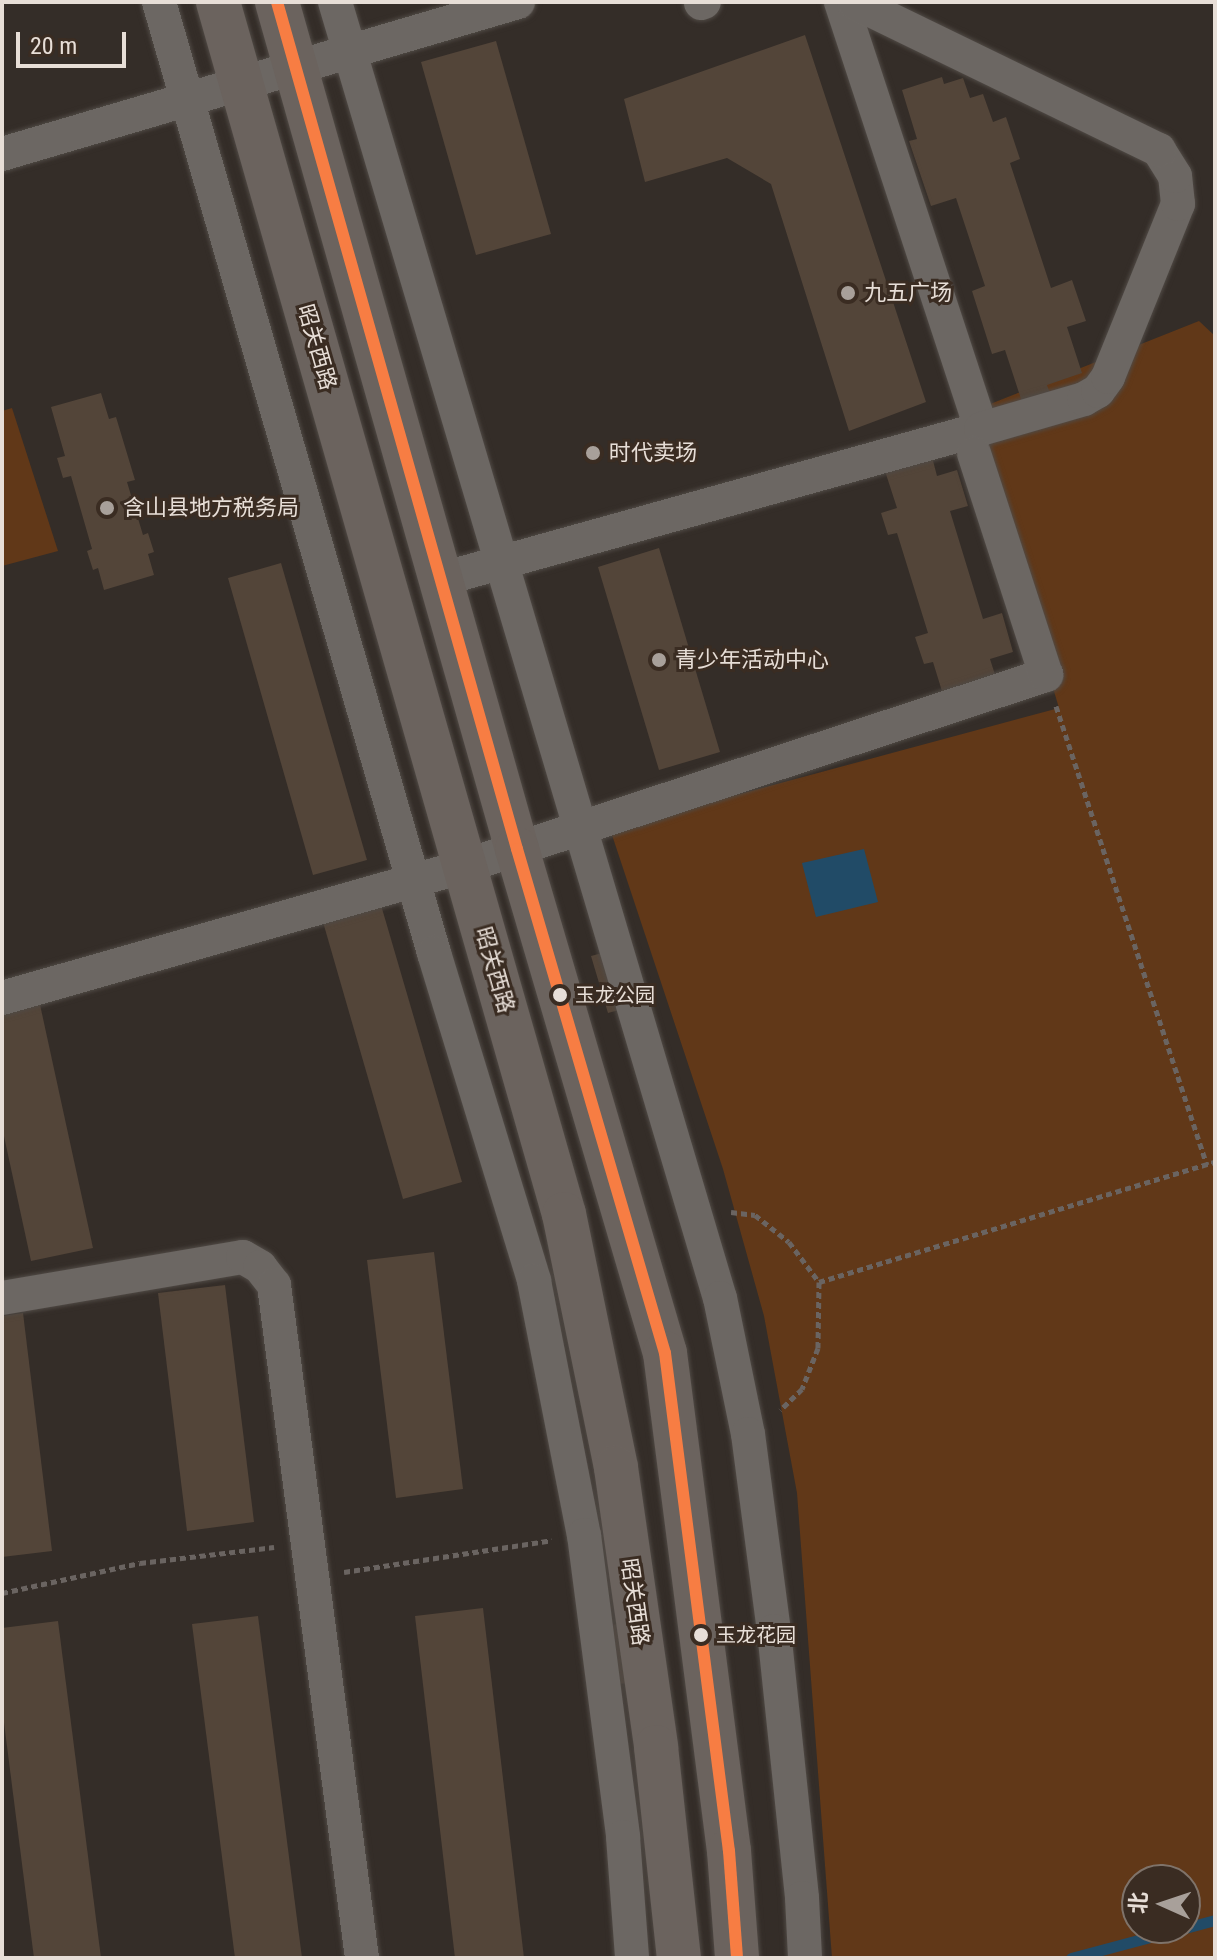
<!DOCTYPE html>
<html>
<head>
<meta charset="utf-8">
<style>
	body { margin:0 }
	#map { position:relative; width:1217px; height:1960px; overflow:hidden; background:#342d28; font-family:"Roboto Condensed","Noto Sans SC",sans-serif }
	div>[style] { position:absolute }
	.green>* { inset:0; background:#613818 }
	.water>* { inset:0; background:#214b67 }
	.stream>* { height:11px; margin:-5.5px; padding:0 5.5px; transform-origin:5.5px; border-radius:5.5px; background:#214b67 }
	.building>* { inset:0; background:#534539 }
	.path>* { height:5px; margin-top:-2.5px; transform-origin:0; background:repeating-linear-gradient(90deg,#6a6461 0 6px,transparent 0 10px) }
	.roads { filter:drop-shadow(0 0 2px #504a45) drop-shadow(0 0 2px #504a45) }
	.minor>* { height:34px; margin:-17px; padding:0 17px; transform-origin:17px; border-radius:17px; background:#6c6763 }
	.primary>* { height:44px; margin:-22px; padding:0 22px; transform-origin:22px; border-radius:22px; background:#6b635e }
	.bus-1>* { height:12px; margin:-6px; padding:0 6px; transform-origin:6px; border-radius:6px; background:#f77d43 }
	.dots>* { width:22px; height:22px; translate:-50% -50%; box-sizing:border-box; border:4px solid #3a2c22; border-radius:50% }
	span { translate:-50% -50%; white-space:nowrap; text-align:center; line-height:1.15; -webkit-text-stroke:6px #3a2c22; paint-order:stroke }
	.bus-label { font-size:20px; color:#e7ded7 }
	.left { translate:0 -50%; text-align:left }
	.poi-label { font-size:22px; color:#e7ded7 }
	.street-label { font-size:22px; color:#e7ded7 }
	.frame { position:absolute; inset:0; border:4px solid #e7ded7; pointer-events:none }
	.north { position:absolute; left:1121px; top:1864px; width:80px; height:80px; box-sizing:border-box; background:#3a2c22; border:2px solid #7f736a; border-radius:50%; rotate:273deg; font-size:22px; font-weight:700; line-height:32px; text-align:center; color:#e7ded7 }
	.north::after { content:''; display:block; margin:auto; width:28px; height:36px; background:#a8a09a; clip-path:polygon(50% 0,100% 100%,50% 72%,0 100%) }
	.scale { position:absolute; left:16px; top:32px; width:110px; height:36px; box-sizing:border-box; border:4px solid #e7ded7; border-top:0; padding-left:10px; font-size:24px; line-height:28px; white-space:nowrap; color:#e7ded7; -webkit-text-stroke:6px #3a2c22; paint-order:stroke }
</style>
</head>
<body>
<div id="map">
	<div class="green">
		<div style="clip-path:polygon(evenodd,1199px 321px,1215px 336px,1215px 1958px,832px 1958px,797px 1493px,764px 1316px,723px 1169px,610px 829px,1059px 708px,970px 412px,1199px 321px,1137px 1880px,1185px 1880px,1185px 1928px,1137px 1928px,1137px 1880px)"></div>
		<div style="clip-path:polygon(12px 408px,58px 551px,2px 566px,2px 411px)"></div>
	</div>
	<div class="water">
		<div style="clip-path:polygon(864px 849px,878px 902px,816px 917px,802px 863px)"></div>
	</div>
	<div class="stream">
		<div style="left:1185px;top:1928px;width:31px;rotate:-15deg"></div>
		<div style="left:1071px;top:1958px;width:117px;rotate:-14.9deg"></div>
	</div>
	<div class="building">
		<div style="clip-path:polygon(805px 35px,926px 402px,849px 431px,771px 184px,727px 158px,645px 182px,624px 99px)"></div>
		<div style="clip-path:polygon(496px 41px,551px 234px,476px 255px,421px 62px)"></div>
		<div style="clip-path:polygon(942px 77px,944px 84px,963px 78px,970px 98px,983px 94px,993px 122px,1006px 117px,1020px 159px,1010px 163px,1051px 288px,1072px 280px,1086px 321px,1067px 327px,1082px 373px,1047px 385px,1050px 393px,1022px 402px,1005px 350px,992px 354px,972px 291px,985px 286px,956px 198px,931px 206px,909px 141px,917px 139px,902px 90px)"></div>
		<div style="clip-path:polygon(101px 393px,109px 419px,116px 417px,135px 480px,127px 482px,143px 535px,148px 533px,154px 552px,148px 554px,154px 575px,104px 590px,98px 568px,93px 570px,87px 551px,92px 549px,71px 476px,63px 478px,57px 458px,65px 456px,51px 407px)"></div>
		<div style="clip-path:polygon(932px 457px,937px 476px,957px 470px,968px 506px,950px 511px,983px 619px,1002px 613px,1013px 652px,990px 659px,998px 684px,945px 701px,933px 662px,924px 664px,915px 637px,928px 633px,897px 533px,888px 535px,881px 513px,897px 508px,885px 471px)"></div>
		<div style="clip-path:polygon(659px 548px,720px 752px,659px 770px,598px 567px)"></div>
		<div style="clip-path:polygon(281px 563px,367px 860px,313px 875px,228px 578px)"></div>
		<div style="clip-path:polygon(381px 905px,462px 1182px,403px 1199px,323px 922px)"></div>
		<div style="clip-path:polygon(602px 953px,619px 1010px,608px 1013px,591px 956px)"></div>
		<div style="clip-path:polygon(39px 1000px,93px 1248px,31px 1261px,2px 1127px,2px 1008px)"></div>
		<div style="clip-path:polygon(434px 1252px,463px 1489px,396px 1498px,367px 1260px)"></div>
		<div style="clip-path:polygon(225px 1285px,254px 1522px,187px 1531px,158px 1293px)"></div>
		<div style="clip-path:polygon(23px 1313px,52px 1551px,2px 1557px,2px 1316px)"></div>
		<div style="clip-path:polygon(483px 1608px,524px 1958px,455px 1958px,415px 1616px)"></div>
		<div style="clip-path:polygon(258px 1616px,302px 1958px,235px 1958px,192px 1624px)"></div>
		<div style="clip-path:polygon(58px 1621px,101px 1958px,34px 1958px,2px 1707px,2px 1628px)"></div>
		<div style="clip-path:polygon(621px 1624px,629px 1683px,618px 1684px,610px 1625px)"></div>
	</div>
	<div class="path">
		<div style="left:1056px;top:706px;width:483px;rotate:71.8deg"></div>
		<div style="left:731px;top:1212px;width:24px;rotate:7deg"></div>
		<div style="left:755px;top:1215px;width:43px;rotate:38.5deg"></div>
		<div style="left:789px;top:1242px;width:50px;rotate:53.1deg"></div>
		<div style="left:819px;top:1282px;width:66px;rotate:90.9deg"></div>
		<div style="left:818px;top:1348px;width:44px;rotate:111.3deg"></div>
		<div style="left:802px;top:1389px;width:30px;rotate:136deg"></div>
		<div style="left:819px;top:1282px;width:414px;rotate:-16.9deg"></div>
		<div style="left:344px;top:1572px;width:210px;rotate:-8.7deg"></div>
		<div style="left:2px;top:1593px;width:141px;rotate:-12.3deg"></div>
		<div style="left:140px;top:1563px;width:135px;rotate:-6.8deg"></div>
	</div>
	<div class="roads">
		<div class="minor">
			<div style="left:159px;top:2px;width:990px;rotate:73.87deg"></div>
			<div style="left:434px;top:953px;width:343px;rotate:73deg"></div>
			<div style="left:534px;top:1281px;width:259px;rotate:78.9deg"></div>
			<div style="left:584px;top:1535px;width:305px;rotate:82.6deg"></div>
			<div style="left:623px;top:1837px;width:121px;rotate:85.7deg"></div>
			<div style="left:335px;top:2px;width:1352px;rotate:73.46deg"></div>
			<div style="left:720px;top:1298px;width:139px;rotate:78.4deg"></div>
			<div style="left:748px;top:1434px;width:199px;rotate:82.5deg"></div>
			<div style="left:774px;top:1631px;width:268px;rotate:84deg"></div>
			<div style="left:802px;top:1898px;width:60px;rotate:87.1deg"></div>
			<div style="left:841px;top:2px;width:449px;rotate:71.8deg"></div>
			<div style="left:701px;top:3px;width:3px;rotate:-18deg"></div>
			<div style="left:2px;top:154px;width:538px;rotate:-16.41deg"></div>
			<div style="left:442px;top:579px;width:559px;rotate:-15.55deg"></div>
			<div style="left:981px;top:429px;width:107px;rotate:-16.2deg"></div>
			<div style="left:1084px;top:399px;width:16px;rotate:-30deg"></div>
			<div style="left:1098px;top:391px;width:17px;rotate:-54deg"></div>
			<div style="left:1108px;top:377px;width:187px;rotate:-68deg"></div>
			<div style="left:1178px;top:204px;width:28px;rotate:-96deg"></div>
			<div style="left:1175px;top:176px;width:31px;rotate:-122deg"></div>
			<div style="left:1159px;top:150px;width:339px;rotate:-154.1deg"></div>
			<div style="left:2px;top:998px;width:481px;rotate:-15.9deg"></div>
			<div style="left:465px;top:866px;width:612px;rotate:-18.2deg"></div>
			<div style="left:1046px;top:675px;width:233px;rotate:-108deg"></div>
			<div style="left:2px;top:1298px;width:244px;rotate:-9.7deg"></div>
			<div style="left:243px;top:1257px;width:20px;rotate:30deg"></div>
			<div style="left:260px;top:1267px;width:23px;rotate:52deg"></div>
			<div style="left:274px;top:1285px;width:679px;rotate:82.55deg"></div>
		</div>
		<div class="primary">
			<div style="left:218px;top:2px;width:1260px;rotate:74.07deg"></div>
			<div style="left:564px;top:1214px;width:259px;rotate:78.4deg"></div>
			<div style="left:616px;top:1468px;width:282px;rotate:81.8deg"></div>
			<div style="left:656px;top:1747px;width:212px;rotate:83.8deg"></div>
			<div style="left:277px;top:2px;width:880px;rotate:74.18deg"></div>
			<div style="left:517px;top:849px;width:525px;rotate:73.64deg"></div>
			<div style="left:665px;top:1353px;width:502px;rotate:82.68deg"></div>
			<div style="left:729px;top:1851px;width:107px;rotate:85.7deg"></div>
		</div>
	</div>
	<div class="bus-1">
		<div style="left:277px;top:2px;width:880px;rotate:74.18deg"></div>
		<div style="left:517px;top:849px;width:525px;rotate:73.64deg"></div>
		<div style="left:665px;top:1353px;width:502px;rotate:82.68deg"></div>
		<div style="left:729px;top:1851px;width:107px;rotate:85.7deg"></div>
	</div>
	<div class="dots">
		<div style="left:848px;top:293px;background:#a8a09a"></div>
		<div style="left:593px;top:453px;background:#a8a09a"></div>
		<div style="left:107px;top:508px;background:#a8a09a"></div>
		<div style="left:659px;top:660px;background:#a8a09a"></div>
		<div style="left:560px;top:995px;background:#e7ded7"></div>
		<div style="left:701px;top:1635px;background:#e7ded7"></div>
	</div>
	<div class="bus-label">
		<span class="left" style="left:575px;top:995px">玉龙公园</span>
		<span class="left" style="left:716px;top:1635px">玉龙花园</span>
	</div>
	<div class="poi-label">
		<span class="left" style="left:864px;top:293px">九五广场</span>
		<span class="left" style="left:609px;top:453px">时代卖场</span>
		<span class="left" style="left:123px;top:508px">含山县地方税务局</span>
		<span class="left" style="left:675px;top:660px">青少年活动中心</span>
	</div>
	<div class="street-label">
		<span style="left:317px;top:347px;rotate:74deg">昭关西路</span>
		<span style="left:495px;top:970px;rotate:74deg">昭关西路</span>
		<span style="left:635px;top:1602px;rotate:82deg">昭关西路</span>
	</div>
	<div class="frame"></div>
	<div class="north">北</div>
	<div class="scale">20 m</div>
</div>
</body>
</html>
